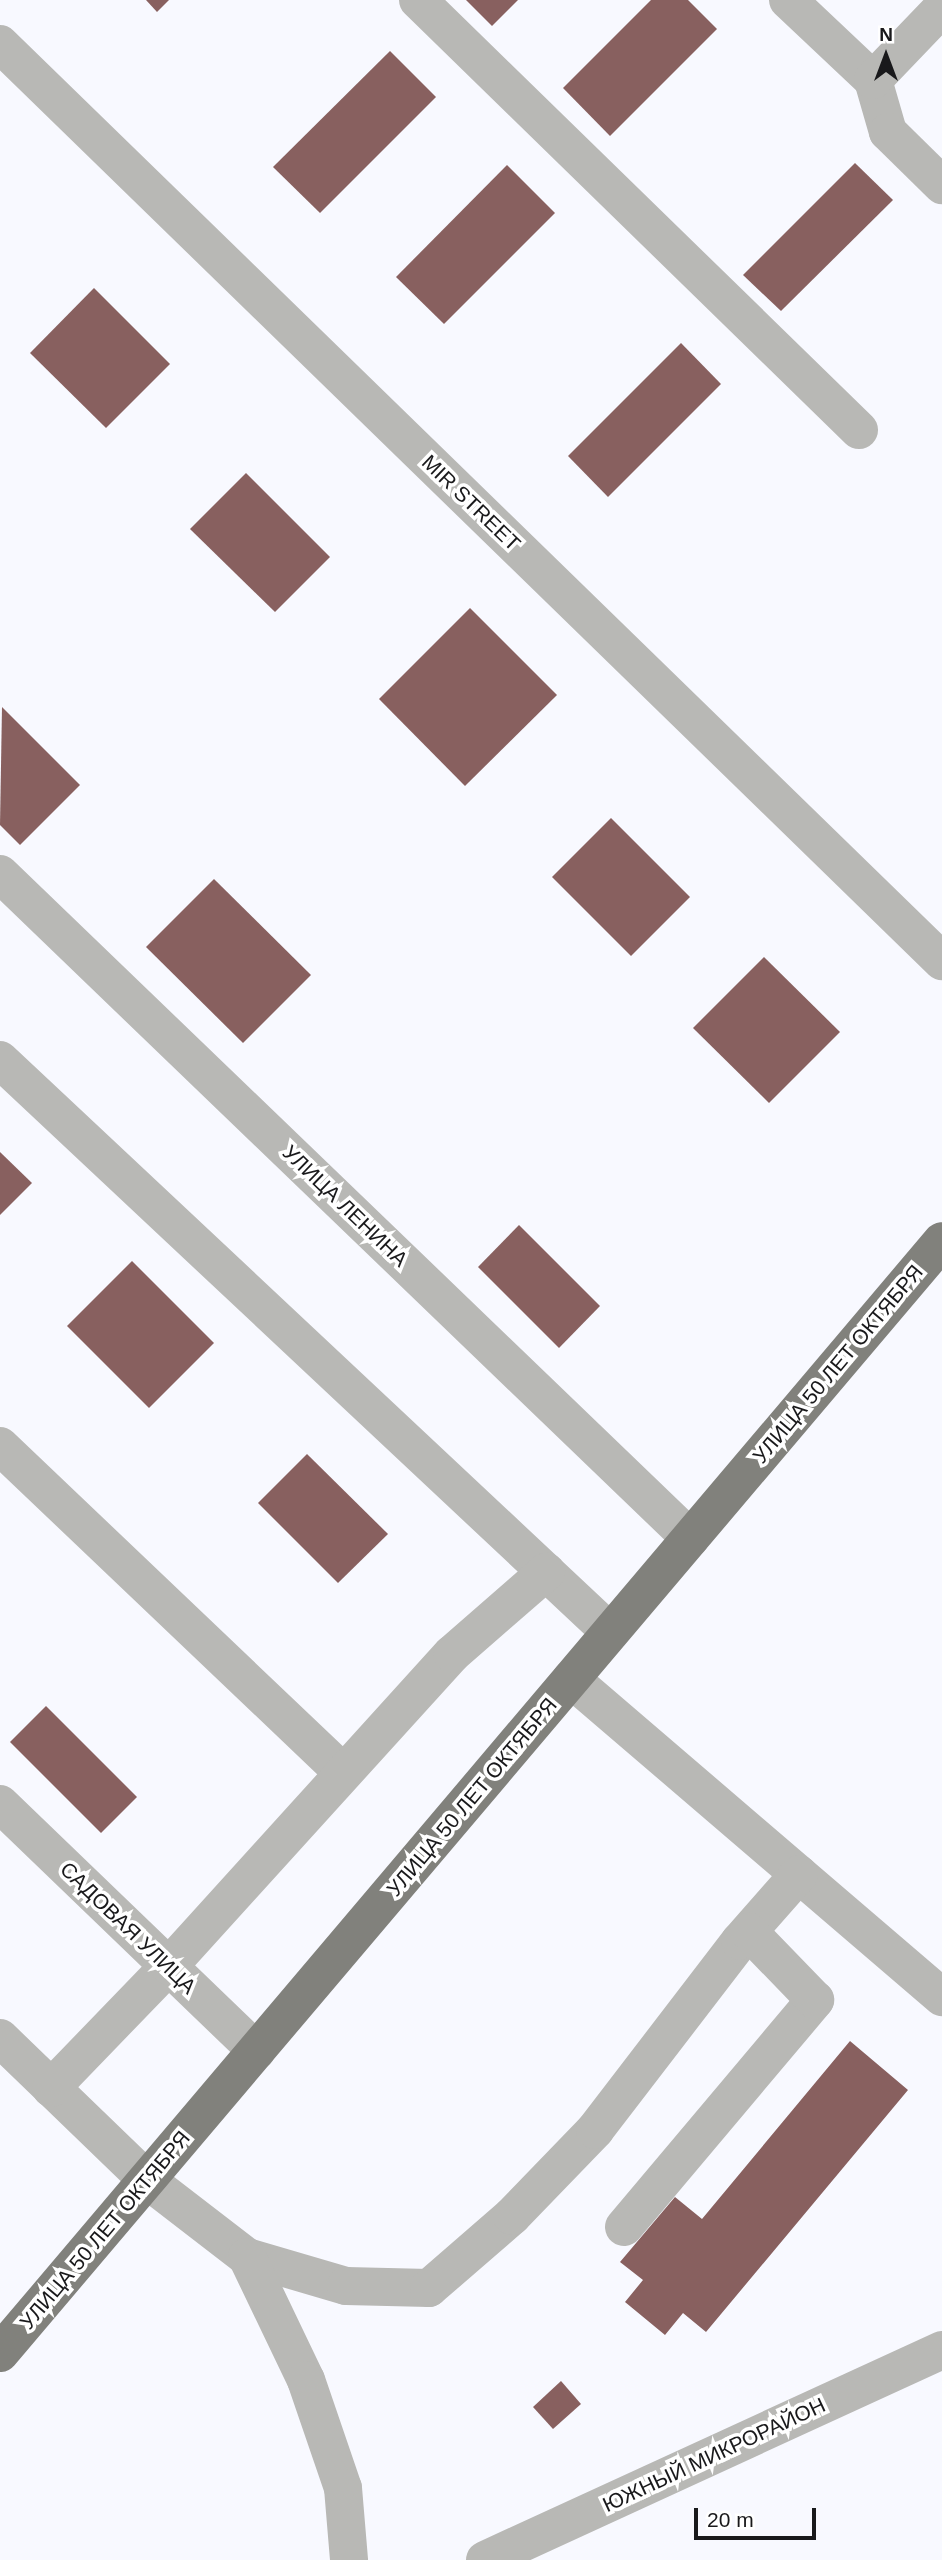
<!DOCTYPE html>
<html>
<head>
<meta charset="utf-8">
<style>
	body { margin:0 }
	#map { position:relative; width:942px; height:2560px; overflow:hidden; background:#f8f9ff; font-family:Helvetica,sans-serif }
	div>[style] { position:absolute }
	.building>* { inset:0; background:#88605f }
	.minor>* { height:38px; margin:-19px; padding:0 19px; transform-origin:19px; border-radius:19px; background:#b8b8b5 }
	.major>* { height:38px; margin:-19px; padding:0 19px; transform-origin:19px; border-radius:19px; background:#81817c }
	span { translate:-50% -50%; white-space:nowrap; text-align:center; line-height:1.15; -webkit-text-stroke:7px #fff; paint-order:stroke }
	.street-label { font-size:21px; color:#19191b }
	.north { position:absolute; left:851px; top:21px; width:70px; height:70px; -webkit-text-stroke:5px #fff; paint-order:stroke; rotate:0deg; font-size:19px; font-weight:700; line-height:28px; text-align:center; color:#19191b }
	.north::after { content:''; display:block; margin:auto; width:24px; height:32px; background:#19191b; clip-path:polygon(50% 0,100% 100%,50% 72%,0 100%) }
	.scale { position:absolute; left:694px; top:2508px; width:122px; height:32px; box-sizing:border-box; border:4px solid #19191b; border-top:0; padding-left:9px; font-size:21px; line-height:24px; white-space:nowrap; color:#19191b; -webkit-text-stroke:5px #fff; paint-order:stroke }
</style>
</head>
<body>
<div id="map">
	<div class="building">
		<div style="clip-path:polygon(146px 0,169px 0,157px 12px)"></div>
		<div style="clip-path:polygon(466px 0,518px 0,492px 26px)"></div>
		<div style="clip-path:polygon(651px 0,688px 0,717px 29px,610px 136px,563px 88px)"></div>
		<div style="clip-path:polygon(390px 51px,436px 97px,320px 213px,273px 167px)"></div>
		<div style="clip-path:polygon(855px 163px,893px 200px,781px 311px,743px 275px)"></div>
		<div style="clip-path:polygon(507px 165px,555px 213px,444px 324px,396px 277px)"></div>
		<div style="clip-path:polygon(94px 288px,170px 364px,106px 428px,30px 353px)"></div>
		<div style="clip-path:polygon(681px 343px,721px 384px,608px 497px,568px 456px)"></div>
		<div style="clip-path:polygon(246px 473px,330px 557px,275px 612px,190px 529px)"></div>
		<div style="clip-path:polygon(470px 608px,557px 695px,465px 786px,379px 699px)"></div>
		<div style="clip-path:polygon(2px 707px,80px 785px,20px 845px,0 825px)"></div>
		<div style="clip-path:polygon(611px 818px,690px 897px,631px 956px,552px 877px)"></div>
		<div style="clip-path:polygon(214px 879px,311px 975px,243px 1043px,146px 947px)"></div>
		<div style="clip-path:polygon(764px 957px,840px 1032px,769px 1103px,693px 1028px)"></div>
		<div style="clip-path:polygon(0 1152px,32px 1183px,0 1215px)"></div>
		<div style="clip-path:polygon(519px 1225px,600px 1306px,559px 1348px,478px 1267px)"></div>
		<div style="clip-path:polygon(132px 1261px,214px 1343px,149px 1408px,67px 1326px)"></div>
		<div style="clip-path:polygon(307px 1454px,388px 1534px,338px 1583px,258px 1503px)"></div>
		<div style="clip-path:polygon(46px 1706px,137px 1797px,101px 1833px,10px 1742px)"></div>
		<div style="clip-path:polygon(850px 2041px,908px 2090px,706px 2332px,683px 2313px,665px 2335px,625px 2302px,643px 2280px,620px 2262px,675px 2197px,702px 2219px)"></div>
		<div style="clip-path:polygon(561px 2381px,581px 2404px,553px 2429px,533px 2407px)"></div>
	</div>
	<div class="minor">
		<div style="left:418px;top:0;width:616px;rotate:44.28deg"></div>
		<div style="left:788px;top:0;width:117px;rotate:43.3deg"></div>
		<div style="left:873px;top:80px;width:54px;rotate:73.9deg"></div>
		<div style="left:888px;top:132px;width:76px;rotate:44.5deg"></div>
		<div style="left:0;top:44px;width:1315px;rotate:44.23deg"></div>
		<div style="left:873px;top:80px;width:100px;rotate:-46.2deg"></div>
		<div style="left:0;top:874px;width:958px;rotate:43.9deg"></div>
		<div style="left:0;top:1060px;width:836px;rotate:43.16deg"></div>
		<div style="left:0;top:1446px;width:474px;rotate:43.6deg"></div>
		<div style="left:571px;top:1679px;width:489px;rotate:40.6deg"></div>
		<div style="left:0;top:1804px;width:356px;rotate:43.9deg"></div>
		<div style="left:0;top:2038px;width:204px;rotate:44deg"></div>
		<div style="left:147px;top:2180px;width:126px;rotate:37.6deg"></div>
		<div style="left:247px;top:2257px;width:103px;rotate:16.3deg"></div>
		<div style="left:346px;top:2286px;width:83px;rotate:1.4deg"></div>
		<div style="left:429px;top:2288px;width:110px;rotate:-40.9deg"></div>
		<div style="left:512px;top:2216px;width:120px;rotate:-46deg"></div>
		<div style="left:595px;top:2130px;width:238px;rotate:-52.5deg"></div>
		<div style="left:740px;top:1941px;width:89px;rotate:-48.6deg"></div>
		<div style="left:51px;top:2088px;width:170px;rotate:-46deg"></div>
		<div style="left:169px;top:1966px;width:421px;rotate:-47.8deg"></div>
		<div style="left:452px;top:1654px;width:125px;rotate:-41.1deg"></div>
		<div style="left:624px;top:2227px;width:297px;rotate:-49.9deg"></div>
		<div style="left:815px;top:2000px;width:95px;rotate:-134.1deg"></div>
		<div style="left:247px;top:2257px;width:136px;rotate:64.4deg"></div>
		<div style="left:306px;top:2380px;width:114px;rotate:71.1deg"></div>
		<div style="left:343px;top:2488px;width:72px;rotate:85.2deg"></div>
		<div style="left:485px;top:2560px;width:503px;rotate:-24.68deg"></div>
	</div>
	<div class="major">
		<div style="left:0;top:2353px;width:1457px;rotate:-49.73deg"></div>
	</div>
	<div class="street-label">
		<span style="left:471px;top:503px;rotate:44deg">MIR STREET</span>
		<span style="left:345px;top:1206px;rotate:44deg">УЛИЦА ЛЕНИНА</span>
		<span style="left:838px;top:1364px;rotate:-50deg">УЛИЦА 50 ЛЕТ ОКТЯБРЯ</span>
		<span style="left:472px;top:1797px;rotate:-50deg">УЛИЦА 50 ЛЕТ ОКТЯБРЯ</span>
		<span style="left:128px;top:1928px;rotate:44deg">САДОВАЯ УЛИЦА</span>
		<span style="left:105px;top:2230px;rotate:-50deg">УЛИЦА 50 ЛЕТ ОКТЯБРЯ</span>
		<span style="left:714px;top:2455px;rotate:-25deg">ЮЖНЫЙ МИКРОРАЙОН</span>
	</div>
	<div class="north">N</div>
	<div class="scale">20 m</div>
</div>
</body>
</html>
